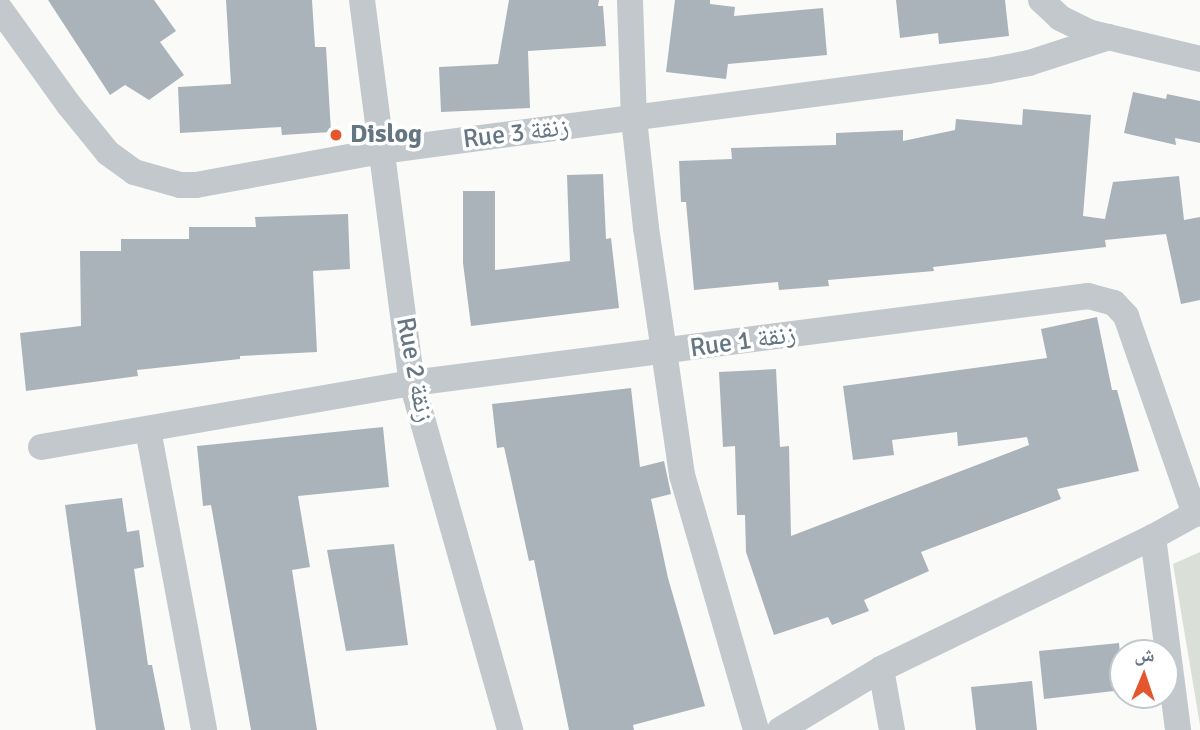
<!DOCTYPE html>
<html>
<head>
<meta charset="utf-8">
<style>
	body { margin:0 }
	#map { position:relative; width:1200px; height:730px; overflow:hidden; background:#fafaf8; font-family:Signika,"Noto Naskh Arabic",sans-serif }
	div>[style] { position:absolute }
	.green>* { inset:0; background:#dadfd7 }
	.building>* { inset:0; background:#aab3b9 }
	.street>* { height:26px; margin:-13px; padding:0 13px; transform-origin:13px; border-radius:13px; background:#c3c8cc }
	.dots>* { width:19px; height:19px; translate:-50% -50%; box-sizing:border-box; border:4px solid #fff; border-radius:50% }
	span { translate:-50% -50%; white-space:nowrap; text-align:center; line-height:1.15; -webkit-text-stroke:7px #fff; paint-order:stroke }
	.street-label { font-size:26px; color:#657683 }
	.poi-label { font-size:26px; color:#657683; font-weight:700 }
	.left { translate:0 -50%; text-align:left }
	.north { position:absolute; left:1109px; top:639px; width:70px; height:70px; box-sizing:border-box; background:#fff; border:2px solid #c1c8cd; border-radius:50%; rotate:2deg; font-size:19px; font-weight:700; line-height:28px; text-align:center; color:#657683 }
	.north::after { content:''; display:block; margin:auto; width:24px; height:32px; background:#e4572e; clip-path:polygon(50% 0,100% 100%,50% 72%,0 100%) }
</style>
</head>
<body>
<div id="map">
	<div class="green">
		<div style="clip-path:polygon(1200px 552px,1200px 725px,1173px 564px)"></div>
	</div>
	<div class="building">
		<div style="clip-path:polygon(48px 0,154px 0,176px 31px,160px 42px,184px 75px,149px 100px,125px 85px,110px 95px)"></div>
		<div style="clip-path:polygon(226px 0,312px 0,315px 47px,326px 47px,331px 132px,282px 135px,281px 127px,180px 133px,178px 87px,231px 84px)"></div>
		<div style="clip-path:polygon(509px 0,599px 0,598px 6px,603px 6px,606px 46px,528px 51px,530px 108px,441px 112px,439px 67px,498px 64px)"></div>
		<div style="clip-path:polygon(675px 0,710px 0,710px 4px,735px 7px,734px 16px,823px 8px,827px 55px,728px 64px,726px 79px,666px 72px)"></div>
		<div style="clip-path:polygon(896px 0,1005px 0,1009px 36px,939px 44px,938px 33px,900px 38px)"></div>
		<div style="clip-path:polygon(1133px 92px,1166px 99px,1167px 94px,1200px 101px,1200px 143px,1175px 138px,1176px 145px,1124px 133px)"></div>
		<div style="clip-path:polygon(1023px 109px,1091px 115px,1083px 216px,1105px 219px,1113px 182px,1179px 176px,1184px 220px,1200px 217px,1200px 300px,1181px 304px,1166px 234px,1105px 240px,1106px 247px,933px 267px,934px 271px,828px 280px,829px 286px,779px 290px,778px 282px,694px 290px,686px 202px,681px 202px,679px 161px,732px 159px,731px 148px,836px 145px,836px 133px,903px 130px,903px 141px,955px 130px,956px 119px,1022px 125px)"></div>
		<div style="clip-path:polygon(603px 174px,606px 239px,611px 238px,619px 308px,471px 326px,463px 263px,463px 191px,495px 191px,495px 270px,570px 261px,567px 175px)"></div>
		<div style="clip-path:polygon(348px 214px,350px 269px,313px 271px,317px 352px,240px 356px,240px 359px,137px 370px,138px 376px,26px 391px,20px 333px,81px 326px,80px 251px,121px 251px,121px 239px,189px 239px,189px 227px,256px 227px,255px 217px)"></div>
		<div style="clip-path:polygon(1097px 317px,1112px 390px,1117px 390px,1139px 471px,1057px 489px,1061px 499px,921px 552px,929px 571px,864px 600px,869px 611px,832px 625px,828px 617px,774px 635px,746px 552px,745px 515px,737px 515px,735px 446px,723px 447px,719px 372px,776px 369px,780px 447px,789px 446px,791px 536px,1029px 445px,1027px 437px,958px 446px,957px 432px,892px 440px,894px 455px,853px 460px,843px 386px,1047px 358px,1041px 329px)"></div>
		<div style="clip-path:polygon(631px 388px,640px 467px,664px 461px,671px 494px,651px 499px,668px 578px,705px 706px,633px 725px,634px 730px,569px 730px,534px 560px,529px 561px,504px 447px,497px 448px,492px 404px)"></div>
		<div style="clip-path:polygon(383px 427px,389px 487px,298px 496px,310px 567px,292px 570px,317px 730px,251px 730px,211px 505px,203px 506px,197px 446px)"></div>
		<div style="clip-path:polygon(122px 498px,127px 532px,139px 530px,144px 567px,134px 569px,148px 665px,152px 665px,165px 730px,96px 730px,65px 505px)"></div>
		<div style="clip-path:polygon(394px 544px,408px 645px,346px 651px,327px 550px)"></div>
		<div style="clip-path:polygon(1119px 643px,1123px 690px,1044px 699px,1039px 651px)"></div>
		<div style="clip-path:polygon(1032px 681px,1037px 730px,976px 730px,971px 687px)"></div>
	</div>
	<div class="street">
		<div style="left:362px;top:0;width:386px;rotate:82.6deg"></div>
		<div style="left:412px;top:383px;width:361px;rotate:74.2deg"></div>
		<div style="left:630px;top:0;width:119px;rotate:88.1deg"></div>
		<div style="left:634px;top:119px;width:110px;rotate:83.7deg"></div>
		<div style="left:646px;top:228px;width:250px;rotate:81.7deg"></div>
		<div style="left:682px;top:475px;width:266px;rotate:73.8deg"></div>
		<div style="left:1041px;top:0;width:26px;rotate:43deg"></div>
		<div style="left:1060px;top:18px;width:34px;rotate:26deg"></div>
		<div style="left:1091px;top:33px;width:112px;rotate:13.4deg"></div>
		<div style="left:0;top:9px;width:118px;rotate:54.3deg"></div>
		<div style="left:69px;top:105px;width:62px;rotate:50.9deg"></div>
		<div style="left:108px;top:153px;width:32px;rotate:36deg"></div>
		<div style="left:134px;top:172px;width:48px;rotate:15.8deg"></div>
		<div style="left:180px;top:185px;width:16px"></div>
		<div style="left:196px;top:185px;width:188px;rotate:-10.4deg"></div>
		<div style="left:381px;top:151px;width:612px;rotate:-7.51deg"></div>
		<div style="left:988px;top:71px;width:42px;rotate:-11deg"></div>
		<div style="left:1029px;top:63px;width:84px;rotate:-18deg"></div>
		<div style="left:148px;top:430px;width:305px;rotate:79.4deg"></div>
		<div style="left:41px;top:447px;width:376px;rotate:-9.8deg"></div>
		<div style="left:412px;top:383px;width:682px;rotate:-7.33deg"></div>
		<div style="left:1088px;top:296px;width:27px;rotate:15deg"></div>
		<div style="left:1114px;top:303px;width:18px;rotate:47deg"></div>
		<div style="left:1126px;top:316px;width:210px;rotate:70.8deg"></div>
		<div style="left:1153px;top:537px;width:195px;rotate:82.6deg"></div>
		<div style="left:881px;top:669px;width:62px;rotate:79.8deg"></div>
		<div style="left:780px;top:730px;width:118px;rotate:-31.1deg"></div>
		<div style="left:881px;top:669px;width:302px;rotate:-25.9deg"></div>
		<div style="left:1153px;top:537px;width:54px;rotate:-29deg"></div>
	</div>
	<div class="dots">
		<div style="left:336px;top:135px;background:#e4572e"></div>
	</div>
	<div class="street-label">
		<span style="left:516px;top:134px;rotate:-7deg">Rue 3 زنقة</span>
		<span style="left:743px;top:342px;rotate:-8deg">Rue 1 زنقة</span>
		<span style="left:414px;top:370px;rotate:79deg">Rue 2 زنقة</span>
	</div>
	<div class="poi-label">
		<span class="left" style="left:350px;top:135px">Dislog</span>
	</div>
	<div class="north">ش</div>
</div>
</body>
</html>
